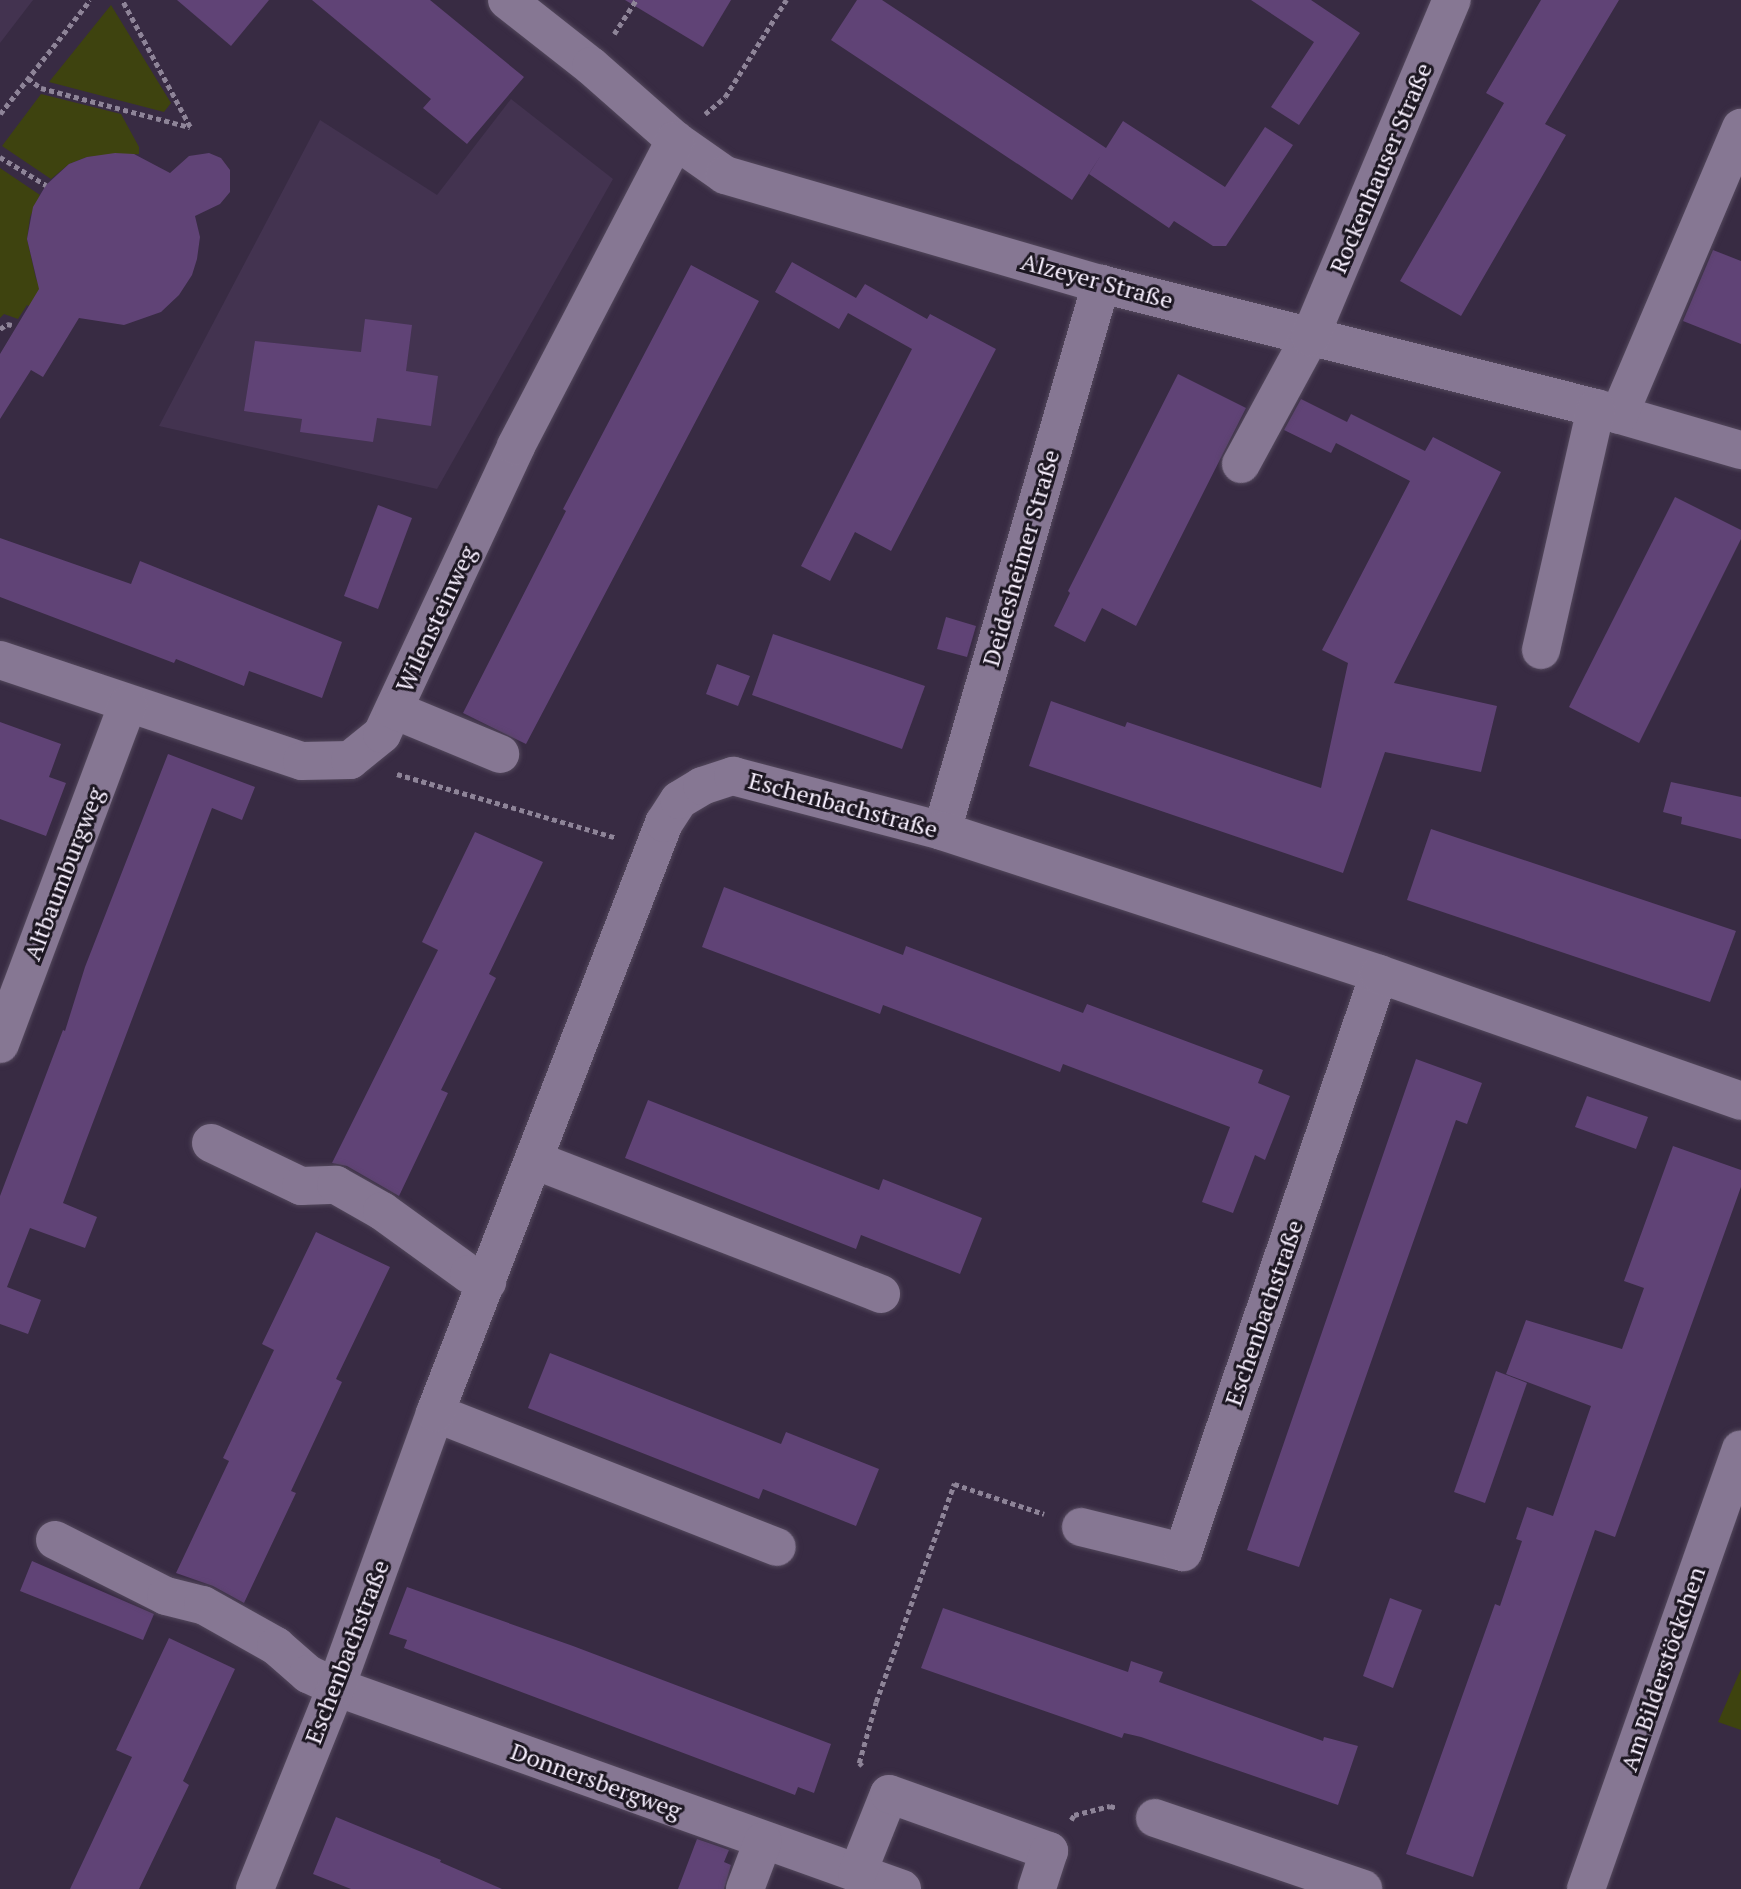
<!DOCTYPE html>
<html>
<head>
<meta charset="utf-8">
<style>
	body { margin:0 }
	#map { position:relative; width:1741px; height:1889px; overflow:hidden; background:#382b43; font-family:"PT Serif",serif }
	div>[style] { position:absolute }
	.built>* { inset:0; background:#433350 }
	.green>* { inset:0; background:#3e430f }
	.building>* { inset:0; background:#604376 }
	.path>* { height:4.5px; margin-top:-2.25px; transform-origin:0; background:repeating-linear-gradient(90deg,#8e8498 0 5px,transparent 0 8.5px) }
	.roads { filter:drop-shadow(0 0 2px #53485c) drop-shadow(0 0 2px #53485c) }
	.minor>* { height:38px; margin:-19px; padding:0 19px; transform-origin:19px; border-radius:19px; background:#867793 }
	span { translate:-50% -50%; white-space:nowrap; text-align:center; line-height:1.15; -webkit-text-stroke:6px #1c1621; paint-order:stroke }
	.street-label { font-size:24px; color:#f6eefd }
</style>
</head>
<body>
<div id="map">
	<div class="built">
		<div style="clip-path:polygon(0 0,33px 0,0 43px)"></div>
		<div style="clip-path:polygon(511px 99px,613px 179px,437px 489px,159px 426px,320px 120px,437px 195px)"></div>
	</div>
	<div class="green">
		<div style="clip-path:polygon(111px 5px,171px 103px,164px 112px,49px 82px)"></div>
		<div style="clip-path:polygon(41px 94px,121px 114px,139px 147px,139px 154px,87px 157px,69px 164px,51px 179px,2px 146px)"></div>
		<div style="clip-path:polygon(0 168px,40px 195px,30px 217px,27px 239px,36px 279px,43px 290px,54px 321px,27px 305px,18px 319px,4px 314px,0 318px)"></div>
		<div style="clip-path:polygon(1741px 1669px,1741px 1730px,1718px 1722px)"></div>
	</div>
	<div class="building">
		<div style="clip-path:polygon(177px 0,269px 0,231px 46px)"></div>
		<div style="clip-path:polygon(312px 0,430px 0,524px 77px,467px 144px,423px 108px,431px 99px)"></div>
		<div style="clip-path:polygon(625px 0,731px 0,703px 47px)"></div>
		<div style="clip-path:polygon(857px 0,882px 0,1106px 148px,1123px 121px,1225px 187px,1265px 127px,1293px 145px,1226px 246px,1213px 246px,1174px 221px,1169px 228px,1089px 174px,1101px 155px,1072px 200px,831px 40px)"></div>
		<div style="clip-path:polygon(1251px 0,1311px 0,1360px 33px,1299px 125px,1271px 107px,1314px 42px)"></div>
		<div style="clip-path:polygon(1541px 0,1619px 0,1545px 124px,1566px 135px,1461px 316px,1400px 281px,1504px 103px,1486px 93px)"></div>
		<div style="clip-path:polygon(115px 153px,134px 154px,170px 173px,189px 156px,209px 153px,221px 158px,230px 170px,230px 192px,220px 204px,195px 216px,200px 237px,197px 259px,192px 275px,179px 295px,161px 312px,124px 325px,79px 318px,43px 377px,31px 370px,0 419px,0 354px,39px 289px,27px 239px,33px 207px,46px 185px,69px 164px,87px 157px)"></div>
		<div style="clip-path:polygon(1713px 250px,1741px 261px,1741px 344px,1683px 321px)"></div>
		<div style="clip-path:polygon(792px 262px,856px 298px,865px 284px,927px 319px,930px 314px,996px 349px,891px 551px,855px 532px,830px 581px,801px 566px,912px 349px,848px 313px,839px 329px,775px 292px)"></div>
		<div style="clip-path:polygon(691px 265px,759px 301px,526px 744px,463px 713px,566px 511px,563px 509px)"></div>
		<div style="clip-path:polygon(365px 319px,412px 325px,406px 371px,438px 376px,431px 426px,377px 418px,373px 442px,300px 432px,302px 419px,244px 411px,255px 341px,361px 352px)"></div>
		<div style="clip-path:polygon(1178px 374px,1246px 408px,1136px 626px,1102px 608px,1085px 642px,1054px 626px,1070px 593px,1068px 591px)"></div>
		<div style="clip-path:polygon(1301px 399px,1347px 422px,1351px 414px,1425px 451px,1433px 437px,1501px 472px,1394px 683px,1497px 706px,1481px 772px,1385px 752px,1343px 873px,1029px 766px,1051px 701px,1125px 727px,1127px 722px,1321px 788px,1348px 663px,1322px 650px,1410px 481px,1336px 443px,1331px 453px,1284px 430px)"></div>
		<div style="clip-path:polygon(1675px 497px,1741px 530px,1741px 539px,1639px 743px,1569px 707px)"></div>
		<div style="clip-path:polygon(378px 505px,412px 518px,378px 609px,344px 596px)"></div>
		<div style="clip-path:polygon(0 538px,131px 584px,140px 561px,342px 642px,322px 698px,249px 671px,244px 686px,176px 659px,174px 663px,0 597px)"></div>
		<div style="clip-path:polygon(946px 617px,976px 626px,967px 657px,937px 649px)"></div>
		<div style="clip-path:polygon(773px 634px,925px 686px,902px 749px,752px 695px)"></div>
		<div style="clip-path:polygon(717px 664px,750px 676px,738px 706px,706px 694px)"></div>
		<div style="clip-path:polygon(0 722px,61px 744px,49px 777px,66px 783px,46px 836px,0 819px)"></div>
		<div style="clip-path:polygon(168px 754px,255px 787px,242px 820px,212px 808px,84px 1146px,63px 1203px,97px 1217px,85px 1248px,30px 1228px,7px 1287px,41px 1300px,28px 1334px,0 1324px,0 1196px,63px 1030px,65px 1031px,85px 967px)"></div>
		<div style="clip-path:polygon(1671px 782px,1741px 797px,1741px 839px,1681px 824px,1682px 817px,1663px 812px)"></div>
		<div style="clip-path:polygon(1431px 829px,1736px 931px,1710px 1002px,1407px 900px)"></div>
		<div style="clip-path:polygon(475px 832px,543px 862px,489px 974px,496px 978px,441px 1090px,448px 1093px,399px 1196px,347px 1166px,332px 1163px,438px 950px,422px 942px)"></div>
		<div style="clip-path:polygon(724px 887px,903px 955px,906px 946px,1083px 1013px,1087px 1004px,1263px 1070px,1258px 1083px,1290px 1096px,1265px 1160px,1255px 1155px,1233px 1213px,1202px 1202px,1230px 1127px,1063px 1064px,1060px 1072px,883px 1005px,880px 1014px,702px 947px)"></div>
		<div style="clip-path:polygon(1416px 1059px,1482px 1083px,1467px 1124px,1456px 1120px,1299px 1567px,1247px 1550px)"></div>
		<div style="clip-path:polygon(1587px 1096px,1648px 1117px,1636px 1149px,1575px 1127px)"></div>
		<div style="clip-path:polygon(648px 1100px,879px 1190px,883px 1179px,982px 1218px,960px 1274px,861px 1235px,856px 1249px,625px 1158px)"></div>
		<div style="clip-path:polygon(1673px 1146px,1741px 1170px,1741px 1187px,1615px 1537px,1595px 1530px,1473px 1877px,1406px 1854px,1495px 1604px,1500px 1606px,1522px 1541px,1516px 1539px,1527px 1507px,1553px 1516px,1591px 1406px,1506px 1374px,1526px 1320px,1622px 1349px,1644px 1288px,1624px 1281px)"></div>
		<div style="clip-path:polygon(316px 1232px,390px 1267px,336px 1379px,342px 1382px,291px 1491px,296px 1493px,244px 1603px,213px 1586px,176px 1573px,229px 1461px,223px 1458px,274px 1350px,262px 1344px)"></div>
		<div style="clip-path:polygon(550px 1353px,781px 1444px,786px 1432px,879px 1469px,856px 1526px,763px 1489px,759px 1499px,528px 1408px)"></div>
		<div style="clip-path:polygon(1496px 1371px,1527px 1383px,1485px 1503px,1454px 1492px)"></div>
		<div style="clip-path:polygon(32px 1561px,154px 1614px,143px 1640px,20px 1591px)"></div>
		<div style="clip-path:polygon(407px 1587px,573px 1646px,831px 1744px,814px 1793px,798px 1787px,795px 1795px,404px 1648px,407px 1640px,389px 1634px)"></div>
		<div style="clip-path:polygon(1390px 1598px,1422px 1610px,1393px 1688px,1363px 1676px)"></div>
		<div style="clip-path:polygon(943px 1608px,1128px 1672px,1131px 1661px,1163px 1672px,1159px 1682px,1323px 1741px,1324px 1737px,1358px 1746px,1338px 1805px,1141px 1737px,1124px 1733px,1122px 1738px,921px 1668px)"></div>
		<div style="clip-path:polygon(169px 1638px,235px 1669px,183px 1781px,189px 1785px,139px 1889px,70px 1889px,132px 1757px,116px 1750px)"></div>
		<div style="clip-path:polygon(336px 1817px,441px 1860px,440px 1862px,502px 1889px,351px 1889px,313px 1874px)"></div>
		<div style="clip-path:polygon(697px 1839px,729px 1850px,724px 1862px,731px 1865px,724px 1889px,678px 1889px)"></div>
	</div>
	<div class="path">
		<div style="left:614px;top:34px;width:40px;rotate:-57.1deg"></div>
		<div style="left:28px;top:78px;width:16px;rotate:38deg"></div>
		<div style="left:41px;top:88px;width:154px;rotate:14.7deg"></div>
		<div style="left:190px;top:127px;width:144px;rotate:-118.2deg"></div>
		<div style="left:0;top:114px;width:145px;rotate:-51.7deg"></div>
		<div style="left:705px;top:114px;width:26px;rotate:-40deg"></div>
		<div style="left:725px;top:97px;width:115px;rotate:-57.8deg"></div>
		<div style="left:0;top:157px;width:54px;rotate:31.3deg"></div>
		<div style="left:0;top:329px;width:9px;rotate:-36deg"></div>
		<div style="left:7px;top:324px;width:5px;rotate:11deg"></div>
		<div style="left:397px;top:774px;width:229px;rotate:16.2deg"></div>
		<div style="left:862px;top:1766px;width:4px;rotate:-135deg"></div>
		<div style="left:859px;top:1763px;width:63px;rotate:-74.4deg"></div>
		<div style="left:876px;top:1702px;width:232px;rotate:-70.3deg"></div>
		<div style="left:954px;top:1484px;width:95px;rotate:18.4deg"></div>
		<div style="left:1071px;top:1820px;width:6px;rotate:-59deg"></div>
		<div style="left:1074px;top:1815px;width:37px;rotate:-14deg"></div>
		<div style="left:1110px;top:1806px;width:7px;rotate:16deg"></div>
	</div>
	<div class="roads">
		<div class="minor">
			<div style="left:507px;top:0;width:107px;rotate:38.2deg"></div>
			<div style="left:591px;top:66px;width:112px;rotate:41.4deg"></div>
			<div style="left:675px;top:140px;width:61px;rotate:35deg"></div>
			<div style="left:725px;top:175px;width:391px;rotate:16.2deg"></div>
			<div style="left:1101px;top:284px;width:510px;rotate:14.06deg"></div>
			<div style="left:1596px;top:408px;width:151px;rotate:16.2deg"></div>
			<div style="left:1619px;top:415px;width:312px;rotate:-67deg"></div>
			<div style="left:1241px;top:464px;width:145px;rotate:-61.5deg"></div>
			<div style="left:1310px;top:337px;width:366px;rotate:-67.2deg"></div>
			<div style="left:1541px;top:650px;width:248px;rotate:-77.2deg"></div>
			<div style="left:0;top:660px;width:318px;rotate:18.5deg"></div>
			<div style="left:302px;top:761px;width:48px;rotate:-1.2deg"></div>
			<div style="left:350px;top:760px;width:41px;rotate:-39.1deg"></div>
			<div style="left:382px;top:734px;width:318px;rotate:-65deg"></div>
			<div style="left:516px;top:446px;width:345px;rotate:-62.5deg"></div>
			<div style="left:394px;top:710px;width:115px;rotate:22.5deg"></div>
			<div style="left:942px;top:831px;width:570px;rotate:-73.79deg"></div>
			<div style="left:0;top:1044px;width:363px;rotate:-69.4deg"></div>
			<div style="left:211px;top:1143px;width:100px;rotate:25.5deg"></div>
			<div style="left:301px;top:1186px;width:35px;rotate:-2deg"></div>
			<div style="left:336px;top:1185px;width:53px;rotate:29.5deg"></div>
			<div style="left:382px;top:1211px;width:107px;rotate:35.9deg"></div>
			<div style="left:469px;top:1274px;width:20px;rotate:24deg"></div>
			<div style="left:534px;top:1160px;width:372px;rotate:21.1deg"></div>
			<div style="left:435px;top:1413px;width:367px;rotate:21.4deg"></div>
			<div style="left:1081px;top:1527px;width:105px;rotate:13.8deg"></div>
			<div style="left:1183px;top:1552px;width:610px;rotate:-71.27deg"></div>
			<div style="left:55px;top:1540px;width:124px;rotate:26.8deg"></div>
			<div style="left:166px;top:1596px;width:38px;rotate:14deg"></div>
			<div style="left:203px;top:1605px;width:84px;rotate:29.3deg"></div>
			<div style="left:276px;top:1646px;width:43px;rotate:41.2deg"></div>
			<div style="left:308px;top:1674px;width:31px;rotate:25deg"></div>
			<div style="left:336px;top:1687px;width:601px;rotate:19.64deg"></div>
			<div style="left:1155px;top:1818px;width:220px;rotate:18.8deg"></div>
			<div style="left:857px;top:1874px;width:86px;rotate:-68.2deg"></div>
			<div style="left:889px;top:1794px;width:170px;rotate:19.6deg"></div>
			<div style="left:1049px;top:1851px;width:40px;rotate:108deg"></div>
			<div style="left:255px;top:1889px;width:218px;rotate:-68.1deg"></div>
			<div style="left:336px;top:1687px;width:291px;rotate:-70.1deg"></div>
			<div style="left:435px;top:1413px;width:633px;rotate:-68.79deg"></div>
			<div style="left:664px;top:823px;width:27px;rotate:-57deg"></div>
			<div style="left:679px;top:800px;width:27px;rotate:-31deg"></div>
			<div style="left:702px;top:786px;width:33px;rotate:-18deg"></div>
			<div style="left:733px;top:776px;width:216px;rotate:14.7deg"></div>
			<div style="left:942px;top:831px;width:460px;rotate:18.1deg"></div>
			<div style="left:1379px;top:974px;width:384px;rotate:19.3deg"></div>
			<div style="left:745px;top:1889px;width:51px;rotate:-69.4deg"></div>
			<div style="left:1586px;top:1889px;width:466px;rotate:-70.6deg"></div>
		</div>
	</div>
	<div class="street-label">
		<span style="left:1381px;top:168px;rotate:-67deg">Rockenhauser Straße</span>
		<span style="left:1097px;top:281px;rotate:15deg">Alzeyer Straße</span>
		<span style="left:1021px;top:558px;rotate:-74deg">Deidesheimer Straße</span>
		<span style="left:436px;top:619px;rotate:-65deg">Wilensteinweg</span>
		<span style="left:843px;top:805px;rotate:15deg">Eschenbachstraße</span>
		<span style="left:64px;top:874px;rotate:-69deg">Altbaumburgweg</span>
		<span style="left:1264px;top:1313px;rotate:-71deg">Eschenbachstraße</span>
		<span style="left:347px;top:1652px;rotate:-69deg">Eschenbachstraße</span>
		<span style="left:1663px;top:1669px;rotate:-71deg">Am Bilderstöckchen</span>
		<span style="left:596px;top:1781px;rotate:20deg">Donnersbergweg</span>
	</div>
</div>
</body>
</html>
